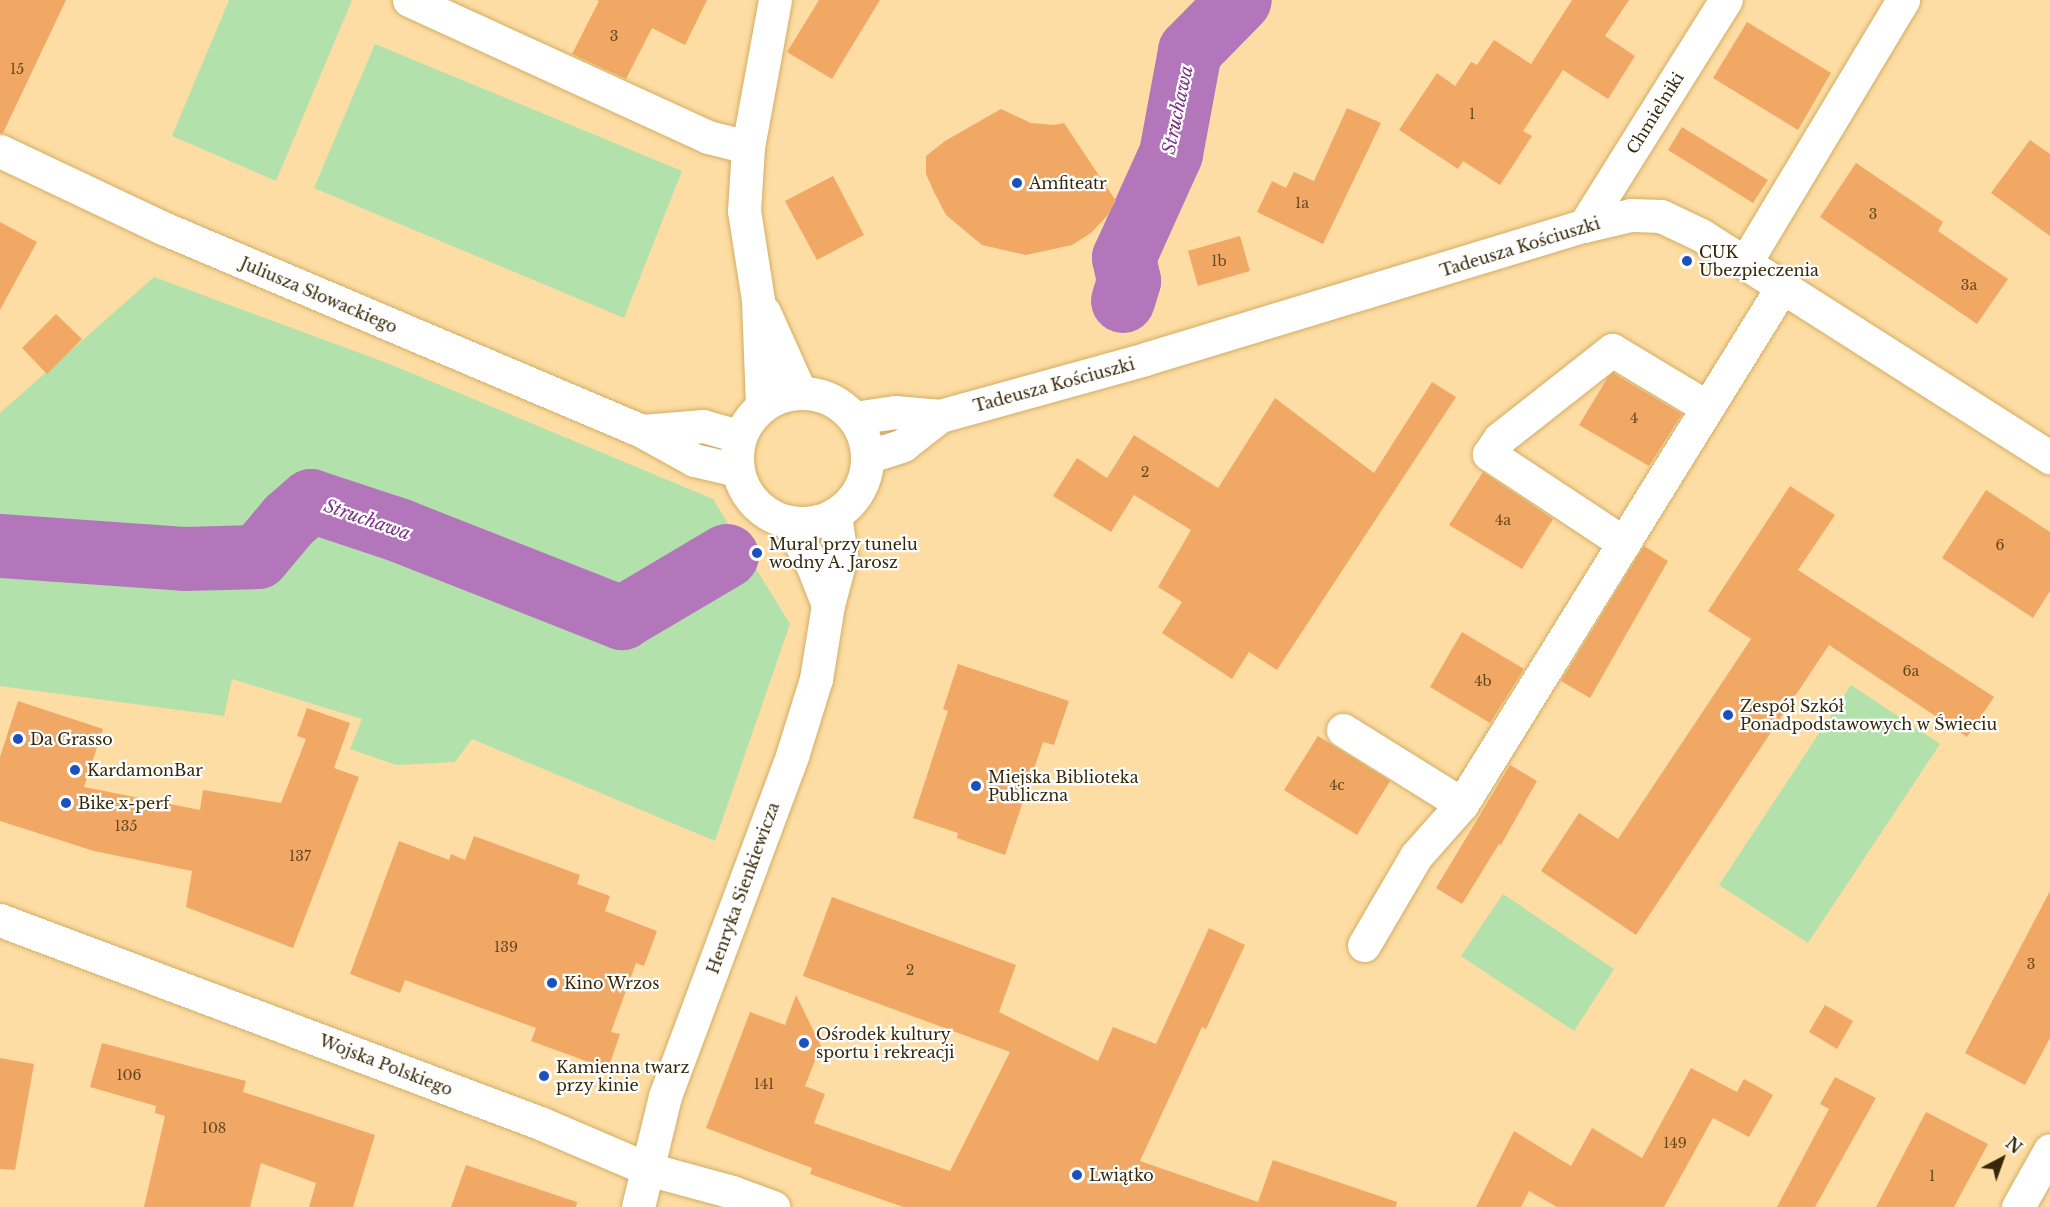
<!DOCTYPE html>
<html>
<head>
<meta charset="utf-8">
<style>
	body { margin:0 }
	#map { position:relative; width:2050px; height:1207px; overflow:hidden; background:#fddda3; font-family:"Libre Baskerville",serif }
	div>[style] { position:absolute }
	.green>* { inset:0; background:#b2e1ac }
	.river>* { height:64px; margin:-32px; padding:0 32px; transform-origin:32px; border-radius:32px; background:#b376bb }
	.building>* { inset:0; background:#f1a865 }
	.roads { filter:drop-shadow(0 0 2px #d4ad64) drop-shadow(0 0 2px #d4ad64) }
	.minor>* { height:33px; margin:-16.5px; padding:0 16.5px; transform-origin:16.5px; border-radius:16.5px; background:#fff }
	.minor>.ring { margin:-16.5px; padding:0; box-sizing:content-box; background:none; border:33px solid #fff; border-radius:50% }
	.dots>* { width:16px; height:16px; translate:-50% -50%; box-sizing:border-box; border:3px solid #fff; border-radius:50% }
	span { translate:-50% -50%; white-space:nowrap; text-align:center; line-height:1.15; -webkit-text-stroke:4.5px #fff; paint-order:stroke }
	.number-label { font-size:14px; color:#66481f }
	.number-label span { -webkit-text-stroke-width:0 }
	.street-label { font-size:16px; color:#372808 }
	.poi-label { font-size:16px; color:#372808 }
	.left { translate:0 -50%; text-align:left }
	.water-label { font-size:18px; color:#7b3186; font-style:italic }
	.north { position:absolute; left:1972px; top:1129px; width:60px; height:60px; -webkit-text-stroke:4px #fff; paint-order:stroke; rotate:41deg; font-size:16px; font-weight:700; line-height:24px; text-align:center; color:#372808 }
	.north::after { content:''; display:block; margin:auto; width:21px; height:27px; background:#372808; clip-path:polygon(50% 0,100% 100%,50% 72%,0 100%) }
</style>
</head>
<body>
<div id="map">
	<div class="green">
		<div style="clip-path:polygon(229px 0,352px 0,276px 181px,172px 136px)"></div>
		<div style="clip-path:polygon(375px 44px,682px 171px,624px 318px,314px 188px)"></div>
		<div style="clip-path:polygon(154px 277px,387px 363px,713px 499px,790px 624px,715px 841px,472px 739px,455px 762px,396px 765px,350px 749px,362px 719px,232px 679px,224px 716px,0 686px,0 413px)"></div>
		<div style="clip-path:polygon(1851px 685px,1940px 744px,1808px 943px,1719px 885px)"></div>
		<div style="clip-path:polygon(1503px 894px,1614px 969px,1574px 1031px,1461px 956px)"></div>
	</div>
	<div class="river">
		<div style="left:1123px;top:301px;width:21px;rotate:-73deg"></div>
		<div style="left:1129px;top:281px;width:24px;rotate:-102deg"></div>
		<div style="left:1124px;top:258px;width:114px;rotate:-65.7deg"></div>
		<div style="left:1171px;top:154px;width:105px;rotate:-79.5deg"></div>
		<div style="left:1190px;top:51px;width:71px;rotate:-45.6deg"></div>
		<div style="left:0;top:546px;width:184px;rotate:4deg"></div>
		<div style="left:184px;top:559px;width:74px;rotate:-1.5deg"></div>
		<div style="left:258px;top:557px;width:48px;rotate:-50deg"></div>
		<div style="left:289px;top:520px;width:29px;rotate:-41deg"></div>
		<div style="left:311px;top:501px;width:95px;rotate:18.4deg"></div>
		<div style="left:401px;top:531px;width:238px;rotate:21.5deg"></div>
		<div style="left:622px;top:618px;width:122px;rotate:-30.6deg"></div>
	</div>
	<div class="building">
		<div style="clip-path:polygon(0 0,66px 0,3px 133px,0 133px)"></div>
		<div style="clip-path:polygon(596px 0,707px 0,685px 45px,652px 28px,626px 79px,572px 54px,599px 1px)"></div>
		<div style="clip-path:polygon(819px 0,880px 0,832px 79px,787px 52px)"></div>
		<div style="clip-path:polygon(1572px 0,1629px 0,1605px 36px,1635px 56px,1608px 99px,1563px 70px,1523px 131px,1532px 136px,1500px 185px,1463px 161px,1458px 169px,1399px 130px,1437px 73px,1455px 86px,1471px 62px,1477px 65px,1494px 40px,1531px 64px)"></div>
		<div style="clip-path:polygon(1747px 22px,1831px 73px,1798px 130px,1713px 78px)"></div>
		<div style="clip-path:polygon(1347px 108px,1381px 123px,1323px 244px,1257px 212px,1272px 181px,1286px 188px,1294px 172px,1314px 181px)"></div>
		<div style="clip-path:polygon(1001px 109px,1031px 123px,1054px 125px,1064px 123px,1116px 201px,1107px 216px,1091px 233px,1072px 245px,1026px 255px,982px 245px,946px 215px,935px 194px,926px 174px,926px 156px,945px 141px)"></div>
		<div style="clip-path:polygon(1682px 127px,1768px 180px,1753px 203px,1668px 150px)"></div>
		<div style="clip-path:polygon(2030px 140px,2050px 154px,2050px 236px,1991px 193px)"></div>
		<div style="clip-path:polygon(1856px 163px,1943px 222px,1938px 231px,2008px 279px,1977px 324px,1820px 217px)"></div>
		<div style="clip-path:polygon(833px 176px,864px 235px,817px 260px,785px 201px)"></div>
		<div style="clip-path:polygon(0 222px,37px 242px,0 310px)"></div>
		<div style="clip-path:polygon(1240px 236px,1250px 271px,1198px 286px,1188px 251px)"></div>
		<div style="clip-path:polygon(56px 314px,82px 339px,47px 374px,22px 348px)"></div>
		<div style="clip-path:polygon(1613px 373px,1682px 414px,1649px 466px,1579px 425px,1608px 377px)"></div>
		<div style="clip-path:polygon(1432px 382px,1456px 397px,1277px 670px,1249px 652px,1232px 679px,1162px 633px,1182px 602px,1158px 587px,1191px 530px,1134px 495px,1111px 532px,1053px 496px,1077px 458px,1107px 478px,1134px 435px,1218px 488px,1275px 398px,1374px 473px)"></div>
		<div style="clip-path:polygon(1483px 472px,1553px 519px,1522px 569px,1449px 525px)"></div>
		<div style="clip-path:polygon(1790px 486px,1835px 515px,1798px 570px,1994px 697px,1967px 737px,1829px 645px,1636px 935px,1541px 871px,1579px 813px,1618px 839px,1751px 639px,1708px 611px)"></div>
		<div style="clip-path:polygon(1986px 490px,2050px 532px,2050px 591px,2033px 618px,1942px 558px)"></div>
		<div style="clip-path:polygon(1644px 546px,1668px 561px,1590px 698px,1561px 681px)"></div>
		<div style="clip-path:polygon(1462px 632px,1524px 669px,1490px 723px,1430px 687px)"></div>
		<div style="clip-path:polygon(958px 664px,1069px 701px,1054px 745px,1043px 742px,1005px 855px,957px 838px,958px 833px,913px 818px,948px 711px,943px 709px)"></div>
		<div style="clip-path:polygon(18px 701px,103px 729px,84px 787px,200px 810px,203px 790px,281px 803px,306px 739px,297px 736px,307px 708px,350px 723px,334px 768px,359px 777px,293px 948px,186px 907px,192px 871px,94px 851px,0 821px,0 757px)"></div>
		<div style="clip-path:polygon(1318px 736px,1390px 781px,1357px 835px,1284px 790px)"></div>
		<div style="clip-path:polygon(1510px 765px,1537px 781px,1501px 845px,1499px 844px,1462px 904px,1436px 888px)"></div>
		<div style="clip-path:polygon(474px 836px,580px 875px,577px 884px,610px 896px,605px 911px,657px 931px,644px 966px,636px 963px,611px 1032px,620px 1034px,608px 1069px,531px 1041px,536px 1028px,405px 980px,400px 993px,350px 974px,399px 841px,449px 860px,451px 854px,465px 860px)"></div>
		<div style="clip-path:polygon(2050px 891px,2050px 1038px,2025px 1085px,1965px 1053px)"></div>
		<div style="clip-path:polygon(832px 897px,1016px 965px,999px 1012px,1098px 1061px,1113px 1027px,1156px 1044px,1209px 928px,1245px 945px,1206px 1029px,1202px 1027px,1140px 1161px,1258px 1202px,1273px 1160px,1397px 1202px,1396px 1207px,903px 1207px,810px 1174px,812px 1168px,706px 1128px,750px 1012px,785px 1025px,796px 995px,821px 1046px,805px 1086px,825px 1094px,814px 1123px,950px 1171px,1010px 1052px,803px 976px)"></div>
		<div style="clip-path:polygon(1825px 1005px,1853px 1021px,1837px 1049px,1809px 1032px)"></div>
		<div style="clip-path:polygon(102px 1043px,246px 1081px,243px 1092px,375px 1135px,353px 1207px,309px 1207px,316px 1183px,261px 1163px,250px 1207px,144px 1207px,165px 1116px,155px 1113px,156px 1106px,90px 1087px)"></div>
		<div style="clip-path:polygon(0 1058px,34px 1064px,15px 1170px,0 1169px)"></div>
		<div style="clip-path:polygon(1691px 1068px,1737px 1092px,1744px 1079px,1773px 1095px,1749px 1137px,1713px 1118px,1664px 1207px,1557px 1207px,1529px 1191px,1521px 1207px,1476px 1207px,1514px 1131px,1571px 1166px,1592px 1128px,1642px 1158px)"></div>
		<div style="clip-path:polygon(1835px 1077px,1876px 1098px,1815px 1207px,1777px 1207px,1829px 1109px,1820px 1104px)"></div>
		<div style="clip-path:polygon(1926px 1112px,1988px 1144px,1954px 1207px,1876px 1207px)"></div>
		<div style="clip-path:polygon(466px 1165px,577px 1202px,576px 1207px,451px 1207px)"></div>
	</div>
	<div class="roads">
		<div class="minor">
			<div style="left:409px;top:0;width:329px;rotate:24.6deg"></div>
			<div style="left:708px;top:137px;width:41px;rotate:14deg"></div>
			<div style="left:0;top:151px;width:180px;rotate:25.3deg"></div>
			<div style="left:163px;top:228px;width:520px;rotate:22.97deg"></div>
			<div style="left:642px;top:431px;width:60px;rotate:29.1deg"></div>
			<div style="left:694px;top:460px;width:44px;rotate:13.1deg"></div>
			<div style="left:1584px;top:226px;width:267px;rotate:-57.9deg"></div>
			<div style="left:1745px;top:263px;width:307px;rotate:-59deg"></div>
			<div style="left:764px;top:312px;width:88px;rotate:65.8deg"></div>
			<div class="ring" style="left:737px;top:393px;width:97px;height:97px"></div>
			<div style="left:762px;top:405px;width:105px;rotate:-92.2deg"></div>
			<div style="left:758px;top:300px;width:90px;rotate:-98.9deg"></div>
			<div style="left:744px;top:211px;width:64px;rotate:-86.4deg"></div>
			<div style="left:748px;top:147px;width:149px;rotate:-79.6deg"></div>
			<div style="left:854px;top:418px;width:41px;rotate:-8.3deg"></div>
			<div style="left:895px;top:412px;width:45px;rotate:5.1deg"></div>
			<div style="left:940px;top:416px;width:213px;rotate:-15.5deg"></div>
			<div style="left:1145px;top:359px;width:459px;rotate:-16.9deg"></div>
			<div style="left:1584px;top:226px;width:48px;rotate:-13.2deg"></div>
			<div style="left:1631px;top:215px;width:30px;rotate:2deg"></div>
			<div style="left:1661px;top:216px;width:44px;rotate:25.4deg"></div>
			<div style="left:1701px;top:235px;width:414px;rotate:32.5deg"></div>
			<div style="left:642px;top:431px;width:61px;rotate:-4.7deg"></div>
			<div style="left:703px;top:426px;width:37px;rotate:16deg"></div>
			<div style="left:867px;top:457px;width:38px;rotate:-18deg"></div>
			<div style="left:903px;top:445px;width:47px;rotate:-38.1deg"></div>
			<div style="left:789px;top:523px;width:45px;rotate:60.6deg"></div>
			<div style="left:811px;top:562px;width:46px;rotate:68.4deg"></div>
			<div style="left:1624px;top:543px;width:162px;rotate:-146.6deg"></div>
			<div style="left:1489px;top:454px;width:18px;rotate:-56deg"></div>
			<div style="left:1499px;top:439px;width:144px;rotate:-38.2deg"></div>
			<div style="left:1612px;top:350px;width:111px;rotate:31deg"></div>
			<div style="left:1343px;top:730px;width:140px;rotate:31.9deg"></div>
			<div style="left:0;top:920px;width:577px;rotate:20.6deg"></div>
			<div style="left:540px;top:1123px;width:117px;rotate:23.1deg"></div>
			<div style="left:648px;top:1169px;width:87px;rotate:15.3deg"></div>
			<div style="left:732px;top:1192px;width:44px;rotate:20.1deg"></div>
			<div style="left:1364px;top:945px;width:103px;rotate:-59.7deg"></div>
			<div style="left:1416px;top:856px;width:69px;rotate:-48.5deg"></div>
			<div style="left:1462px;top:804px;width:608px;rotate:-58.24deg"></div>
			<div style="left:638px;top:1207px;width:114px;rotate:-76.3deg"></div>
			<div style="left:665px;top:1096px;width:363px;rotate:-69.5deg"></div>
			<div style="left:792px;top:756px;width:81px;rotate:-72.7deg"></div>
			<div style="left:816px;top:679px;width:75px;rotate:-80.8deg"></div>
			<div style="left:828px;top:605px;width:51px;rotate:-75.1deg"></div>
			<div style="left:841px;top:556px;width:41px;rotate:-98.3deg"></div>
			<div style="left:2018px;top:1207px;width:65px;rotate:-60.7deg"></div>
		</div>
	</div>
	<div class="dots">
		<div style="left:1017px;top:183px;background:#1b51bd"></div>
		<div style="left:1687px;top:261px;background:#1b51bd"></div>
		<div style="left:757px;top:553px;background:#1b51bd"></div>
		<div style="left:1728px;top:715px;background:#1b51bd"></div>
		<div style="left:18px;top:739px;background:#1b51bd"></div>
		<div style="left:75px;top:770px;background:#1b51bd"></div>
		<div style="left:976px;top:786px;background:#1b51bd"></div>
		<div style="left:66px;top:803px;background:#1b51bd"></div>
		<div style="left:552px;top:983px;background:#1b51bd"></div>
		<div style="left:804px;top:1043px;background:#1b51bd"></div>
		<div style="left:544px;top:1076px;background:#1b51bd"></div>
		<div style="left:1077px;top:1175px;background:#1b51bd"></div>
	</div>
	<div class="number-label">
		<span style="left:614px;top:36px">3</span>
		<span style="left:17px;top:69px">15</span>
		<span style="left:1472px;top:114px">1</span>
		<span style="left:1302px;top:203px">1a</span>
		<span style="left:1873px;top:214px">3</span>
		<span style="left:1219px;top:261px">1b</span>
		<span style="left:1969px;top:285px">3a</span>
		<span style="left:1634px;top:418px">4</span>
		<span style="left:1145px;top:472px">2</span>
		<span style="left:1503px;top:520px">4a</span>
		<span style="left:2000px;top:545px">6</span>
		<span style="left:1911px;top:671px">6a</span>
		<span style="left:1483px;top:681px">4b</span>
		<span style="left:1337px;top:785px">4c</span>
		<span style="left:126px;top:826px">135</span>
		<span style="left:300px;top:856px">137</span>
		<span style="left:506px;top:947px">139</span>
		<span style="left:2031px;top:964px">3</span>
		<span style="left:910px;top:970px">2</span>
		<span style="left:129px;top:1075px">106</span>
		<span style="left:764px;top:1084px">141</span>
		<span style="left:214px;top:1128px">108</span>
		<span style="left:1675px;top:1143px">149</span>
		<span style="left:1932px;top:1176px">1</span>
	</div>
	<div class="street-label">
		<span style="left:1655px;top:113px;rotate:-58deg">Chmielniki</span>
		<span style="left:1520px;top:247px;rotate:-17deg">Tadeusza Kościuszki</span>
		<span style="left:319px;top:295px;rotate:23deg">Juliusza Słowackiego</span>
		<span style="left:1054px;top:385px;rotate:-15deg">Tadeusza Kościuszki</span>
		<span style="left:743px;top:888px;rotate:-70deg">Henryka Sienkiewicza</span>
		<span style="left:386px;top:1065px;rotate:21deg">Wojska Polskiego</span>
	</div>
	<div class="poi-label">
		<span class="left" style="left:1029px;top:183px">Amfiteatr</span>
		<span class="left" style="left:1699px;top:261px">CUK<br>Ubezpieczenia</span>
		<span class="left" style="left:769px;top:553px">Mural przy tunelu<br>wodny A. Jarosz</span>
		<span class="left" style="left:1740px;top:715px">Zespół Szkół<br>Ponadpodstawowych w Świeciu</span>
		<span class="left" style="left:30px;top:739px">Da Grasso</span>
		<span class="left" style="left:87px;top:770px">KardamonBar</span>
		<span class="left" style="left:988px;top:786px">Miejska Biblioteka<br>Publiczna</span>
		<span class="left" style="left:78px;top:803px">Bike x-perf</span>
		<span class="left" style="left:564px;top:983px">Kino Wrzos</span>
		<span class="left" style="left:816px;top:1043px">Ośrodek kultury<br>sportu i rekreacji</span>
		<span class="left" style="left:556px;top:1076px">Kamienna twarz<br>przy kinie</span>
		<span class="left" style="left:1089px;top:1175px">Lwiątko</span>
	</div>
	<div class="water-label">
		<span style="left:1178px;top:110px;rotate:-78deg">Struchawa</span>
		<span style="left:367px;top:520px;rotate:19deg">Struchawa</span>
	</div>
	<div class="north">N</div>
</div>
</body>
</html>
